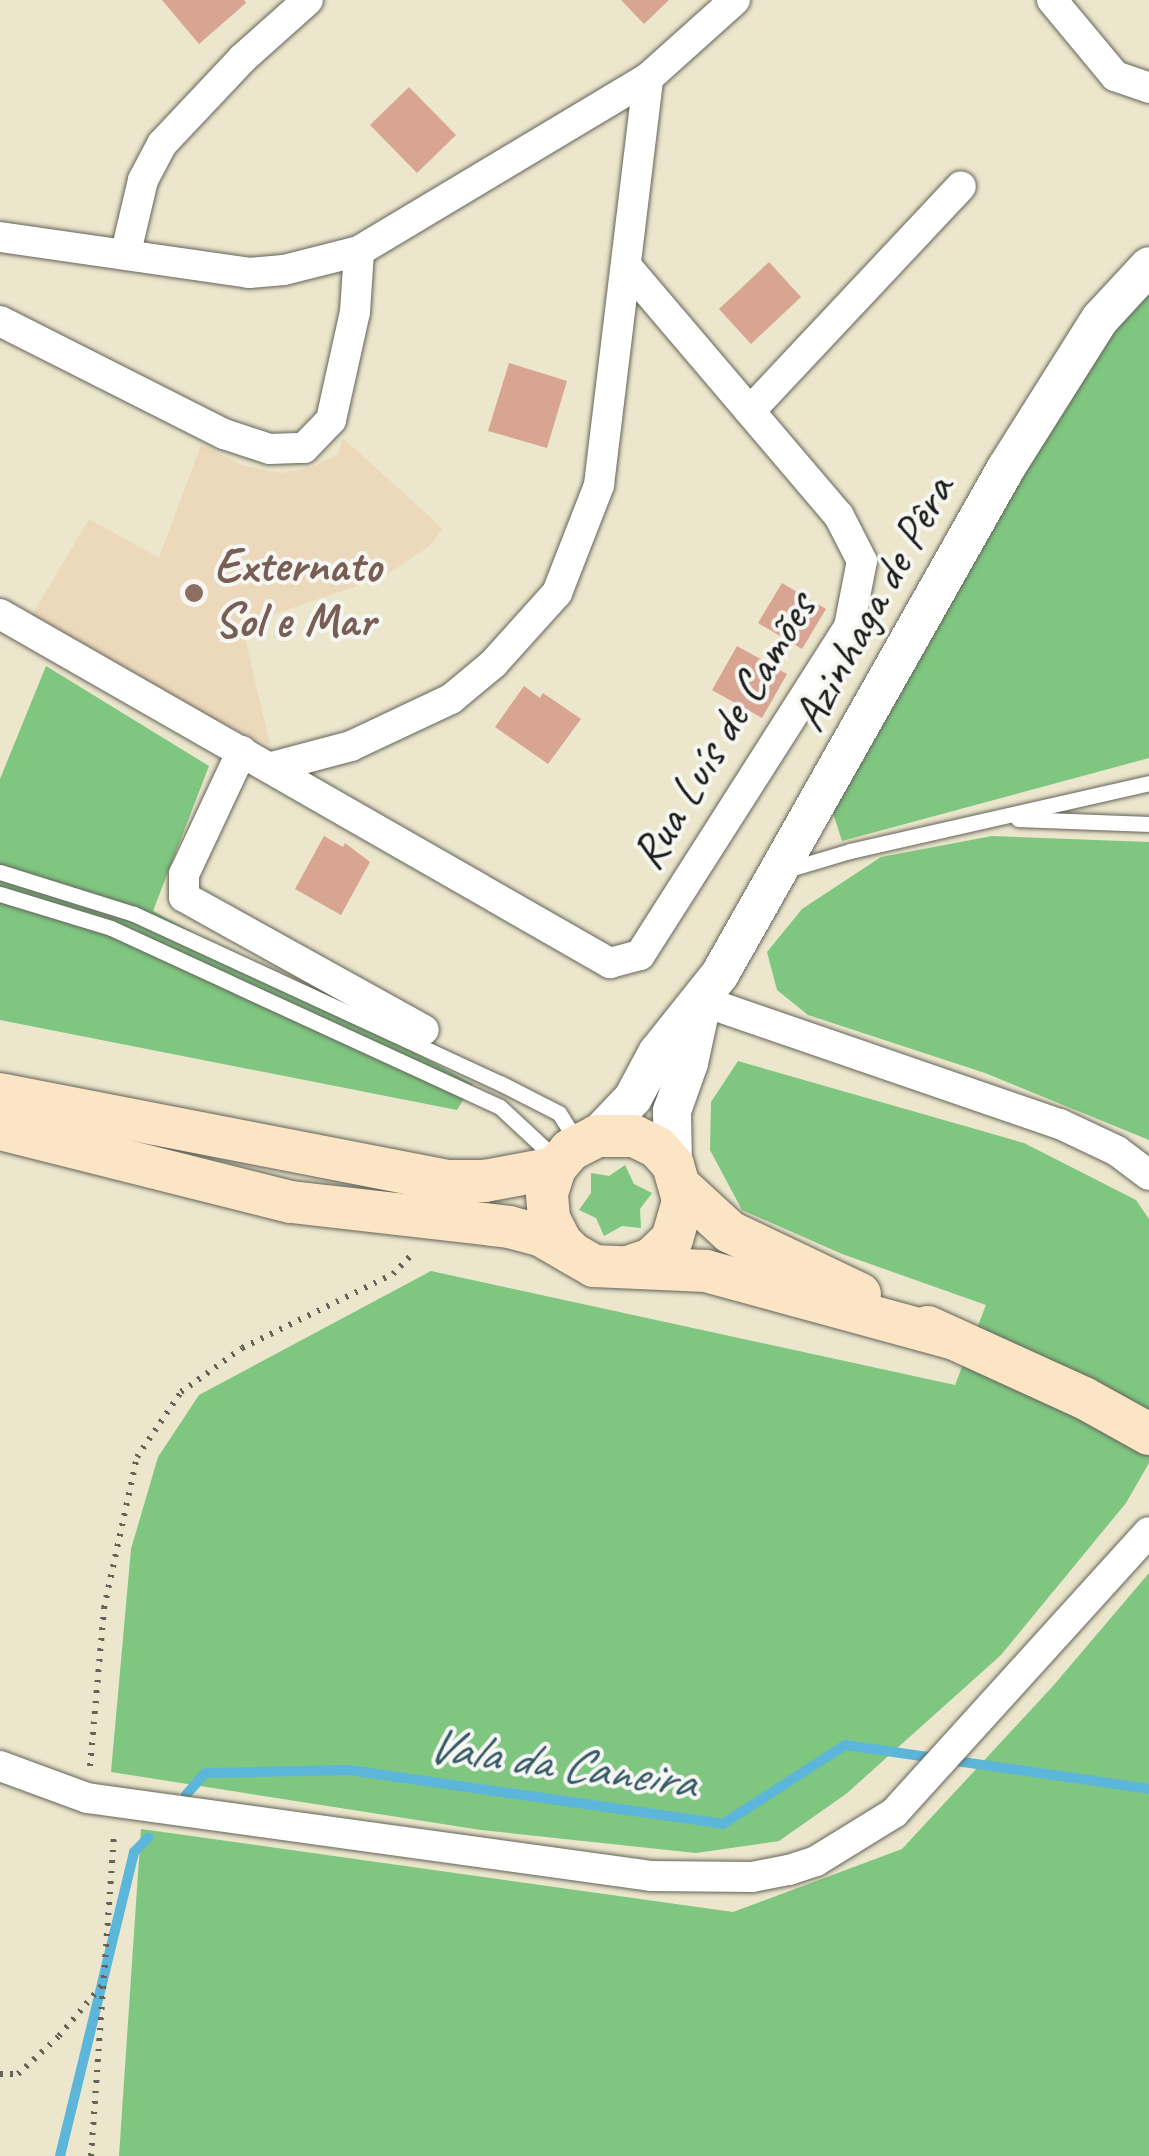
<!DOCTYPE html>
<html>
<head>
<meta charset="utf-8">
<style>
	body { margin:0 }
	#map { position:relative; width:1149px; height:2156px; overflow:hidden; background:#ebe6cc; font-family:Caveat,sans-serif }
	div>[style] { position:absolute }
	.built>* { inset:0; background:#ecd8ba }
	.green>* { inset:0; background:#7fc681 }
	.stream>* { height:10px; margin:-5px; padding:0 5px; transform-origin:5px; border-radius:5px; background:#5cb6da }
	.building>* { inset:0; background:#d8a592 }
	.path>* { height:6px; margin-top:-3px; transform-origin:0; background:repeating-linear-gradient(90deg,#64635a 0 2.5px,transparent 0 10.5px) }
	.roads { filter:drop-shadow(0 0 2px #64635a) drop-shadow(0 0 2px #64635a) }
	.service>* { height:15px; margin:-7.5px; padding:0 7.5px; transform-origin:7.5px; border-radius:7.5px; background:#fff }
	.minor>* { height:30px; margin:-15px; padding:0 15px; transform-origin:15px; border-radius:15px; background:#fff }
	.tertiary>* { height:38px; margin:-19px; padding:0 19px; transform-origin:19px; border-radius:19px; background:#fff }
	.secondary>* { height:42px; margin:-21px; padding:0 21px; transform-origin:21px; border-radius:21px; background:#fce5c4 }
	.dots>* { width:28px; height:28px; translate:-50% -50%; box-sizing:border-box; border:5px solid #f6f6f2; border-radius:50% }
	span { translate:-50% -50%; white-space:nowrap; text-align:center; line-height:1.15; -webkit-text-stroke:8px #f6f6f2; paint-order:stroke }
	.education-label { font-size:48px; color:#785e54; font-weight:700 }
	.left { translate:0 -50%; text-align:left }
	.street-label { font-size:48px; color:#1c1c1c }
	.water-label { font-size:50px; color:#365a68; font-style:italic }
</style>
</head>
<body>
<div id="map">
	<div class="built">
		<div style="clip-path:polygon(343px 438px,442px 528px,431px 545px,383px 577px,242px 625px,270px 745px,168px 697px,31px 617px,89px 519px,159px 558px,201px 445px,244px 466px,281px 473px,311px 468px,338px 454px)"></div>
	</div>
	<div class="green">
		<div style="clip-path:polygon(1149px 290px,1149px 758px,842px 841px,833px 813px,1013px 486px,1123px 316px)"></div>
		<div style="clip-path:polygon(46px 666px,209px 766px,153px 911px,473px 1084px,457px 1110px,0 1020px,0 779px)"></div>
		<div style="clip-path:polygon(992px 836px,1149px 842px,1149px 1140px,985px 1073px,808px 1015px,777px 990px,767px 952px,802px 909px,881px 857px)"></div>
		<div style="clip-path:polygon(738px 1061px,1024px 1143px,1136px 1200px,1149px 1219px,1149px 1463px,1126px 1503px,1001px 1655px,846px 1794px,779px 1841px,696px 1853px,481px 1830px,111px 1772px,131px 1549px,158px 1457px,199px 1395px,431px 1271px,955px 1385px,986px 1305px,842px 1254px,742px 1210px,710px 1150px,711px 1102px)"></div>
		<div style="clip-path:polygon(625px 1165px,634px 1184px,652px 1193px,640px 1209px,641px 1228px,622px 1226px,604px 1236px,596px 1218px,579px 1210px,591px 1193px,591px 1173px,609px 1176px)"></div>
		<div style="clip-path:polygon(1149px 1573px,1149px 2156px,119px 2156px,141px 1829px,733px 1912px,902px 1849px,1053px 1686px)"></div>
	</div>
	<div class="stream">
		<div style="left:186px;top:1795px;width:29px;rotate:-49deg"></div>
		<div style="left:205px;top:1773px;width:144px;rotate:-1.2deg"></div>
		<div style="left:349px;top:1770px;width:378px;rotate:8.2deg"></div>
		<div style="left:723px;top:1824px;width:145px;rotate:-32.9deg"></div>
		<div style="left:845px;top:1745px;width:307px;rotate:8.2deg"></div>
		<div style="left:60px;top:2156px;width:313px;rotate:-76.3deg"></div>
		<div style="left:134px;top:1852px;width:20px;rotate:-45deg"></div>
	</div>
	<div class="building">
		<div style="clip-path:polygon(162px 0,244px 0,246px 3px,199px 44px)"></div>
		<div style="clip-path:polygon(621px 0,669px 0,644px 24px)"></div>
		<div style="clip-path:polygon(409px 87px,456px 135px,417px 173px,370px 125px)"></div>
		<div style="clip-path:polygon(769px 262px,801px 297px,751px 344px,719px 309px)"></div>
		<div style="clip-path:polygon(509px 363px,567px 381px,547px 448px,488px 431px)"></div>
		<div style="clip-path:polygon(782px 583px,826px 609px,802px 649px,758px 623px)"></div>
		<div style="clip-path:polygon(737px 646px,787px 674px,762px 718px,712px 690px)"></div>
		<div style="clip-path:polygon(524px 686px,540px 698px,543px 693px,581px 719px,548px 764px,495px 727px)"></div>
		<div style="clip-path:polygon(324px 836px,343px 847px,345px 843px,370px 862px,341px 915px,295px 889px)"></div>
	</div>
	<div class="path">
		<div style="left:90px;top:1766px;width:159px;rotate:-84.9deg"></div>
		<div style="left:104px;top:1608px;width:155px;rotate:-77.7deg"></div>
		<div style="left:137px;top:1457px;width:78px;rotate:-55.9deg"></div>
		<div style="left:181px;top:1392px;width:75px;rotate:-35.8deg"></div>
		<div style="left:242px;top:1348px;width:168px;rotate:-26.1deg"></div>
		<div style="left:393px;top:1274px;width:28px;rotate:-46deg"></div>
		<div style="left:0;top:2074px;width:18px"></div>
		<div style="left:18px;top:2074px;width:56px;rotate:-42.8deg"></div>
		<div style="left:59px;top:2036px;width:68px;rotate:-49.8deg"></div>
		<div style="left:91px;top:2156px;width:324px;rotate:-85.9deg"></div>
	</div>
	<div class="roads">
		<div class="service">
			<div style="left:1018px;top:819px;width:131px;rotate:2.2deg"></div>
			<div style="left:783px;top:871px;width:70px;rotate:-16.6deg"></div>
			<div style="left:850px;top:851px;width:307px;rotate:-12.8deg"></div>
			<div style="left:0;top:872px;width:140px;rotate:17.4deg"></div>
			<div style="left:134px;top:914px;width:403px;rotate:24.8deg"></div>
			<div style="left:500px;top:1083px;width:66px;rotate:27deg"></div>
			<div style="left:559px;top:1113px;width:36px;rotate:58deg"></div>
			<div style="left:0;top:894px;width:116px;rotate:17deg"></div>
			<div style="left:111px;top:928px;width:428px;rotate:24.7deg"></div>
			<div style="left:500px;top:1107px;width:76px;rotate:42.9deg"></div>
		</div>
		<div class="minor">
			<div style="left:1052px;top:0;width:99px;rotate:50.3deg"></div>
			<div style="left:1115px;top:76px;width:36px;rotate:19deg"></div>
			<div style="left:0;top:237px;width:252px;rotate:8.2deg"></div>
			<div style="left:249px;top:273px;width:35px;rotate:-5deg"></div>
			<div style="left:284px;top:270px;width:77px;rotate:-14.2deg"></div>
			<div style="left:359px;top:251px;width:337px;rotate:-30.9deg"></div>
			<div style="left:648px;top:78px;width:117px;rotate:-41.9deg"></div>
			<div style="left:126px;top:252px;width:74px;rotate:-76.7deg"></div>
			<div style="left:143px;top:180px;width:41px;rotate:-62.2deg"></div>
			<div style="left:162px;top:144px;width:118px;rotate:-46.7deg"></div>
			<div style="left:243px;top:58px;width:87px;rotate:-41.7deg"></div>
			<div style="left:0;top:321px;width:251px;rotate:26.8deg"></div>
			<div style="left:224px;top:434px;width:48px;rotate:18.1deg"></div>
			<div style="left:270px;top:449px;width:34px;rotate:-2deg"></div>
			<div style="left:304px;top:448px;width:39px;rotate:-46deg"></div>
			<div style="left:331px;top:420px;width:111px;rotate:-77.5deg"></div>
			<div style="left:355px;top:312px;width:61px;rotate:-86.2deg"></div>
			<div style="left:750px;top:411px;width:308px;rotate:-46.8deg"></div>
			<div style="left:0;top:614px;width:703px;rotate:29.78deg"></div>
			<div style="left:610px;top:963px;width:31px;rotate:-15deg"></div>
			<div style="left:640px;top:955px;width:389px;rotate:-57.5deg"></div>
			<div style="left:849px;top:627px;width:67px;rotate:-78.9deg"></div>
			<div style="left:862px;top:561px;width:51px;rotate:-117.1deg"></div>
			<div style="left:839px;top:516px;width:327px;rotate:-130.4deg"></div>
			<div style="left:242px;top:751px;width:136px;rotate:115.2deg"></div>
			<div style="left:184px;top:874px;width:23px;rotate:90deg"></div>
			<div style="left:184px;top:897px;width:274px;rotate:29deg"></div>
			<div style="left:272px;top:767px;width:82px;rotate:-14.9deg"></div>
			<div style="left:351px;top:746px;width:110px;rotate:-25.2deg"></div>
			<div style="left:451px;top:699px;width:55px;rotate:-39.8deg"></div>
			<div style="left:493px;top:664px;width:96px;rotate:-48deg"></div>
			<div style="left:557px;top:593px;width:116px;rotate:-68.7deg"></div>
			<div style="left:599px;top:485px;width:410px;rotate:-83.1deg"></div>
			<div style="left:702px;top:1001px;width:379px;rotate:19deg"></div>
			<div style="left:1060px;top:1124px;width:63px;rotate:25.3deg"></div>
			<div style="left:1117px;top:1151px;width:40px;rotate:37deg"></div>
			<div style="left:0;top:1766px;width:93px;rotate:20.2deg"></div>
			<div style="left:87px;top:1798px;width:569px;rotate:7.87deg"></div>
			<div style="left:651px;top:1876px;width:101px;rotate:0.6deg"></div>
			<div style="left:752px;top:1877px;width:38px;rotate:-11deg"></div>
			<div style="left:789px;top:1870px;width:28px;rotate:-18deg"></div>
			<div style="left:816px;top:1861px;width:92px;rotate:-31.6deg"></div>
			<div style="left:894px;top:1813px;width:379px;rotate:-47.8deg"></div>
		</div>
		<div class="tertiary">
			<div style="left:597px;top:1136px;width:52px;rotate:-46.5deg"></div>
			<div style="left:633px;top:1098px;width:51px;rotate:-61.9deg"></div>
			<div style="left:657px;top:1053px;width:101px;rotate:-51.4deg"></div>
			<div style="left:720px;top:974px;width:581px;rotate:-60.52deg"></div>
			<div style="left:1006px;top:468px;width:176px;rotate:-57.8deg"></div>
			<div style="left:1100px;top:319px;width:72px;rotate:-47.2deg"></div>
			<div style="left:673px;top:1165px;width:54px;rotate:-91.1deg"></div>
			<div style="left:672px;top:1111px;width:51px;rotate:-70.5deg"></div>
			<div style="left:689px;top:1063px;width:57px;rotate:-77.9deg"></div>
		</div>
		<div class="secondary">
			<div style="left:0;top:1094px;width:454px;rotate:11deg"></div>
			<div style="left:446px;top:1181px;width:38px"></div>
			<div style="left:484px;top:1181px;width:72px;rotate:-10.4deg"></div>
			<div style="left:0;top:1129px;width:300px;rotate:14.1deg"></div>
			<div style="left:291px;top:1202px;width:219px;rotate:6.5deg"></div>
			<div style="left:509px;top:1227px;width:34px;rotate:15deg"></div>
			<div style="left:542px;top:1236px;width:60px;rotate:30deg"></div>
			<div style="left:594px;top:1266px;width:112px;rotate:2.6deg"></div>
			<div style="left:706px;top:1271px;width:254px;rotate:15.3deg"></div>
			<div style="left:682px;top:1188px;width:65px;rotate:42.5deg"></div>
			<div style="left:730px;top:1232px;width:144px;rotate:25.5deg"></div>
			<div style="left:573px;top:1254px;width:17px;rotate:-135deg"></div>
			<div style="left:561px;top:1242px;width:27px;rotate:-117deg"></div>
			<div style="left:549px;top:1218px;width:25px;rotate:-95deg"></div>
			<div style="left:547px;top:1193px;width:26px;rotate:-72deg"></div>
			<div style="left:555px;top:1168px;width:23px;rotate:-50deg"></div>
			<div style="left:570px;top:1150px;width:30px;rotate:-27deg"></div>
			<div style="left:597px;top:1136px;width:37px"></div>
			<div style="left:634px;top:1136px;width:25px;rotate:26deg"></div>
			<div style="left:657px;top:1147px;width:24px;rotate:48deg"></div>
			<div style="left:673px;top:1165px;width:37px;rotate:74deg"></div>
			<div style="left:683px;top:1201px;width:40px;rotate:106deg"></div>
			<div style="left:672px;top:1239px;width:29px;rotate:136deg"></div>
			<div style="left:651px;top:1259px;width:24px;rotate:161deg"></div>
			<div style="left:928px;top:1327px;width:171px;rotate:24.5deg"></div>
			<div style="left:1084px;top:1398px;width:74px;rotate:29deg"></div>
		</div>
	</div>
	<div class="dots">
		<div style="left:194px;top:593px;background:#8d6e63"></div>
	</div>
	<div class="education-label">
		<span class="left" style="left:214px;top:593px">Externato<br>Sol e Mar</span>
	</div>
	<div class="street-label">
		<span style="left:873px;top:603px;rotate:-61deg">Azinhaga de Pêra</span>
		<span style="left:723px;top:731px;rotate:-59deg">Rua Luís de Camões</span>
	</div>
	<div class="water-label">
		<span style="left:561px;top:1763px;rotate:8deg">Vala da Caneira</span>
	</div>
</div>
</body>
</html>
